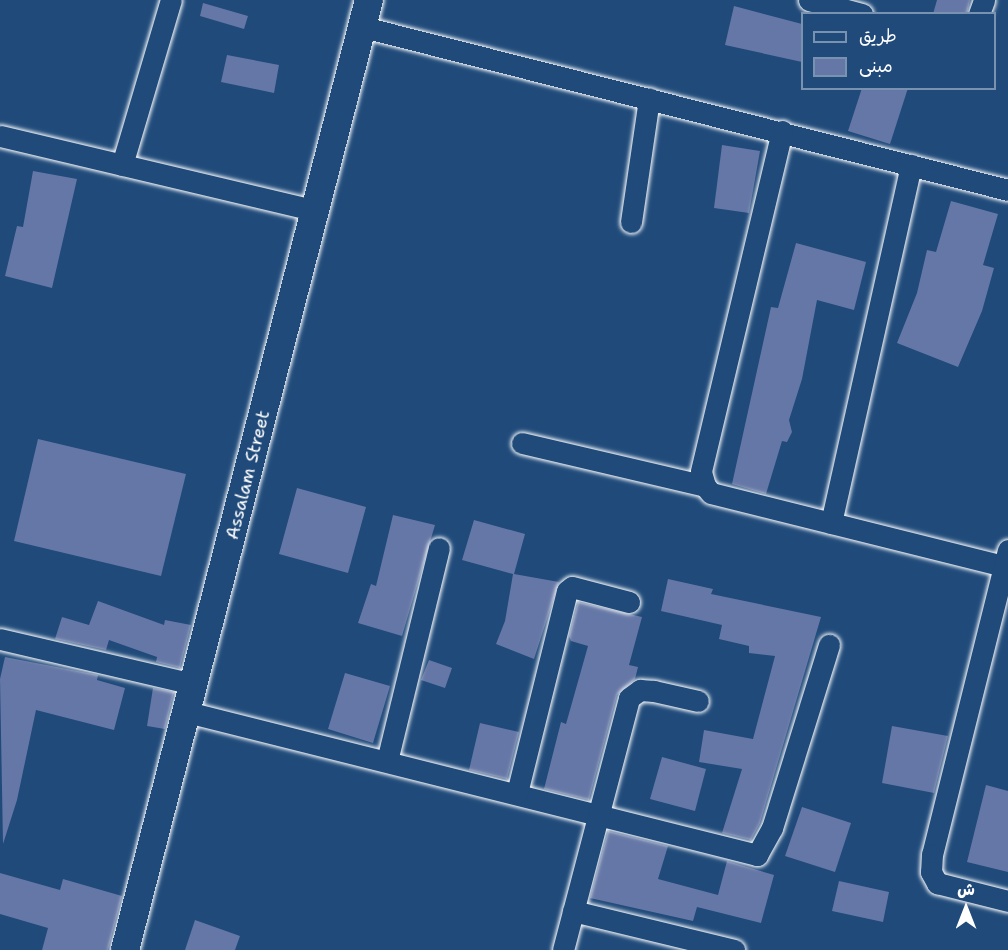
<!DOCTYPE html>
<html>
<head>
<meta charset="utf-8">
<style>
	body { margin:0 }
	#map { position:relative; width:1008px; height:950px; overflow:hidden; background:#1f4a7a; font-family:"Shantell Sans","Playpen Sans Arabic",sans-serif }
	div>[style] { position:absolute }
	.building>* { inset:0; background:#6577a6 }
	.roads { filter:drop-shadow(0 0 2px #fff) drop-shadow(0 0 2px #fff) }
	.minor>* { height:21px; margin:-10.5px; padding:0 10.5px; transform-origin:10.5px; border-radius:10.5px; background:#1f4a7a }
	.secondary>* { height:28px; margin:-14px; padding:0 14px; transform-origin:14px; border-radius:14px; background:#1f4a7a }
	span { translate:-50% -50%; white-space:nowrap; text-align:center; line-height:1.15; -webkit-text-stroke:6px #1f4a7a; paint-order:stroke }
	.street-label { font-size:18px; color:#fff }
	.legend { position:absolute; left:801px; top:12px; width:195px; height:78px; box-sizing:border-box; background:#1f4a7a; border:2px solid #7992af; margin:0; padding:8px 10px; list-style:none; font-size:18px; color:#fff }
	.legend li { display:flex; align-items:center; gap:12px; height:30px }
	.legend b { width:30px; border:2px solid #7992af }
	.north { position:absolute; left:936px; top:878px; width:60px; height:60px; -webkit-text-stroke:4px #1f4a7a; paint-order:stroke; rotate:0deg; font-size:16px; font-weight:700; line-height:24px; text-align:center; color:#fff }
	.north::after { content:''; display:block; margin:auto; width:21px; height:27px; background:#fff; clip-path:polygon(50% 0,100% 100%,50% 72%,0 100%) }
</style>
</head>
<body>
<div id="map">
	<div class="building">
		<div style="clip-path:polygon(937px 0,970px 0,967px 14px,933px 14px)"></div>
		<div style="clip-path:polygon(203px 3px,248px 16px,244px 29px,200px 16px)"></div>
		<div style="clip-path:polygon(734px 6px,802px 24px,802px 62px,725px 45px)"></div>
		<div style="clip-path:polygon(227px 55px,279px 65px,274px 93px,221px 82px)"></div>
		<div style="clip-path:polygon(862px 88px,908px 88px,890px 144px,848px 131px)"></div>
		<div style="clip-path:polygon(722px 145px,760px 151px,749px 213px,714px 208px)"></div>
		<div style="clip-path:polygon(33px 171px,77px 179px,52px 288px,5px 276px,17px 226px,23px 227px)"></div>
		<div style="clip-path:polygon(951px 201px,998px 214px,983px 265px,994px 268px,982px 311px,958px 367px,897px 343px,917px 293px,927px 250px,936px 252px)"></div>
		<div style="clip-path:polygon(796px 243px,866px 262px,854px 310px,817px 300px,802px 379px,789px 420px,792px 432px,787px 442px,782px 441px,766px 494px,732px 484px,771px 307px,778px 308px)"></div>
		<div style="clip-path:polygon(38px 439px,186px 474px,161px 576px,14px 541px)"></div>
		<div style="clip-path:polygon(297px 488px,366px 507px,348px 573px,279px 554px)"></div>
		<div style="clip-path:polygon(393px 515px,435px 525px,402px 636px,358px 623px,371px 584px,376px 586px)"></div>
		<div style="clip-path:polygon(474px 520px,525px 534px,514px 574px,559px 582px,534px 659px,496px 644px,505px 621px,513px 574px,462px 560px)"></div>
		<div style="clip-path:polygon(668px 579px,713px 589px,711px 594px,821px 617px,760px 823px,751px 840px,722px 833px,742px 769px,699px 762px,704px 730px,753px 739px,775px 656px,749px 653px,749px 646px,719px 639px,722px 625px,661px 611px)"></div>
		<div style="clip-path:polygon(98px 601px,164px 625px,165px 620px,191px 625px,180px 668px,156px 662px,157px 657px,109px 640px,106px 650px,55px 639px,62px 617px,89px 625px)"></div>
		<div style="clip-path:polygon(578px 602px,642px 617px,629px 665px,638px 667px,635px 679px,617px 695px,589px 800px,544px 789px,561px 722px,566px 724px,588px 646px,571px 641px,569px 636px)"></div>
		<div style="clip-path:polygon(5px 657px,98px 675px,97px 680px,125px 688px,114px 730px,36px 710px,17px 800px,3px 844px,0 679px)"></div>
		<div style="clip-path:polygon(429px 660px,452px 668px,445px 688px,421px 680px)"></div>
		<div style="clip-path:polygon(345px 673px,390px 686px,373px 743px,328px 729px)"></div>
		<div style="clip-path:polygon(153px 688px,174px 692px,165px 729px,147px 726px)"></div>
		<div style="clip-path:polygon(480px 723px,519px 732px,507px 779px,469px 770px)"></div>
		<div style="clip-path:polygon(892px 726px,948px 736px,934px 793px,882px 783px)"></div>
		<div style="clip-path:polygon(662px 757px,706px 769px,695px 811px,650px 799px)"></div>
		<div style="clip-path:polygon(986px 785px,1008px 791px,1008px 872px,967px 862px)"></div>
		<div style="clip-path:polygon(802px 807px,851px 823px,835px 872px,785px 856px)"></div>
		<div style="clip-path:polygon(608px 831px,668px 846px,658px 879px,718px 895px,727px 861px,774px 875px,761px 923px,697px 907px,693px 921px,590px 898px)"></div>
		<div style="clip-path:polygon(0 873px,60px 890px,63px 879px,122px 896px,108px 950px,42px 950px,48px 928px,0 914px)"></div>
		<div style="clip-path:polygon(839px 881px,889px 892px,883px 922px,832px 911px)"></div>
		<div style="clip-path:polygon(195px 920px,240px 936px,235px 950px,185px 950px)"></div>
	</div>
	<div class="roads">
		<div class="minor">
			<div style="left:809px;top:0;width:55px;rotate:14.8deg"></div>
			<div style="left:979px;top:14px;width:15px;rotate:-70deg"></div>
			<div style="left:363px;top:27px;width:665px;rotate:14.18deg"></div>
			<div style="left:782px;top:131px;width:350px;rotate:103.4deg"></div>
			<div style="left:701px;top:472px;width:15px;rotate:74deg"></div>
			<div style="left:705px;top:486px;width:9px;rotate:49deg"></div>
			<div style="left:711px;top:493px;width:306px;rotate:14deg"></div>
			<div style="left:0;top:136px;width:323px;rotate:13.3deg"></div>
			<div style="left:122px;top:165px;width:172px;rotate:-73.5deg"></div>
			<div style="left:631px;top:222px;width:125px;rotate:-81.7deg"></div>
			<div style="left:522px;top:443px;width:188px;rotate:13.2deg"></div>
			<div style="left:831px;top:523px;width:367px;rotate:-77.4deg"></div>
			<div style="left:1008px;top:550px;width:313px;rotate:104deg"></div>
			<div style="left:932px;top:854px;width:18px;rotate:93deg"></div>
			<div style="left:931px;top:872px;width:13px;rotate:61deg"></div>
			<div style="left:937px;top:883px;width:73px;rotate:14.2deg"></div>
			<div style="left:0;top:639px;width:199px;rotate:13.1deg"></div>
			<div style="left:187px;top:712px;width:588px;rotate:14.08deg"></div>
			<div style="left:757px;top:855px;width:31px;rotate:-61deg"></div>
			<div style="left:772px;top:828px;width:192px;rotate:-72.7deg"></div>
			<div style="left:387px;top:761px;width:219px;rotate:-76.3deg"></div>
			<div style="left:517px;top:793px;width:208px;rotate:-76.1deg"></div>
			<div style="left:567px;top:591px;width:6px;rotate:-39deg"></div>
			<div style="left:572px;top:587px;width:59px;rotate:14.7deg"></div>
			<div style="left:573px;top:911px;width:166px;rotate:13.6deg"></div>
			<div style="left:563px;top:950px;width:260px;rotate:-75.3deg"></div>
			<div style="left:629px;top:698px;width:14px;rotate:-36deg"></div>
			<div style="left:640px;top:690px;width:14px;rotate:4deg"></div>
			<div style="left:654px;top:691px;width:45px;rotate:12.8deg"></div>
		</div>
		<div class="secondary">
			<div style="left:125px;top:950px;width:981px;rotate:-75.6deg"></div>
		</div>
	</div>
	<div class="street-label">
		<span style="left:248px;top:475px;rotate:-76deg">Assalam Street</span>
	</div>
	<ul class="legend">
	<li><b style="height:8px;background:#1f4a7a"></b>طريق</li>
	<li><b style="height:16px;background:#6577a6"></b>مبنى</li>
	</ul>
	<div class="north">ش</div>
</div>
</body>
</html>
